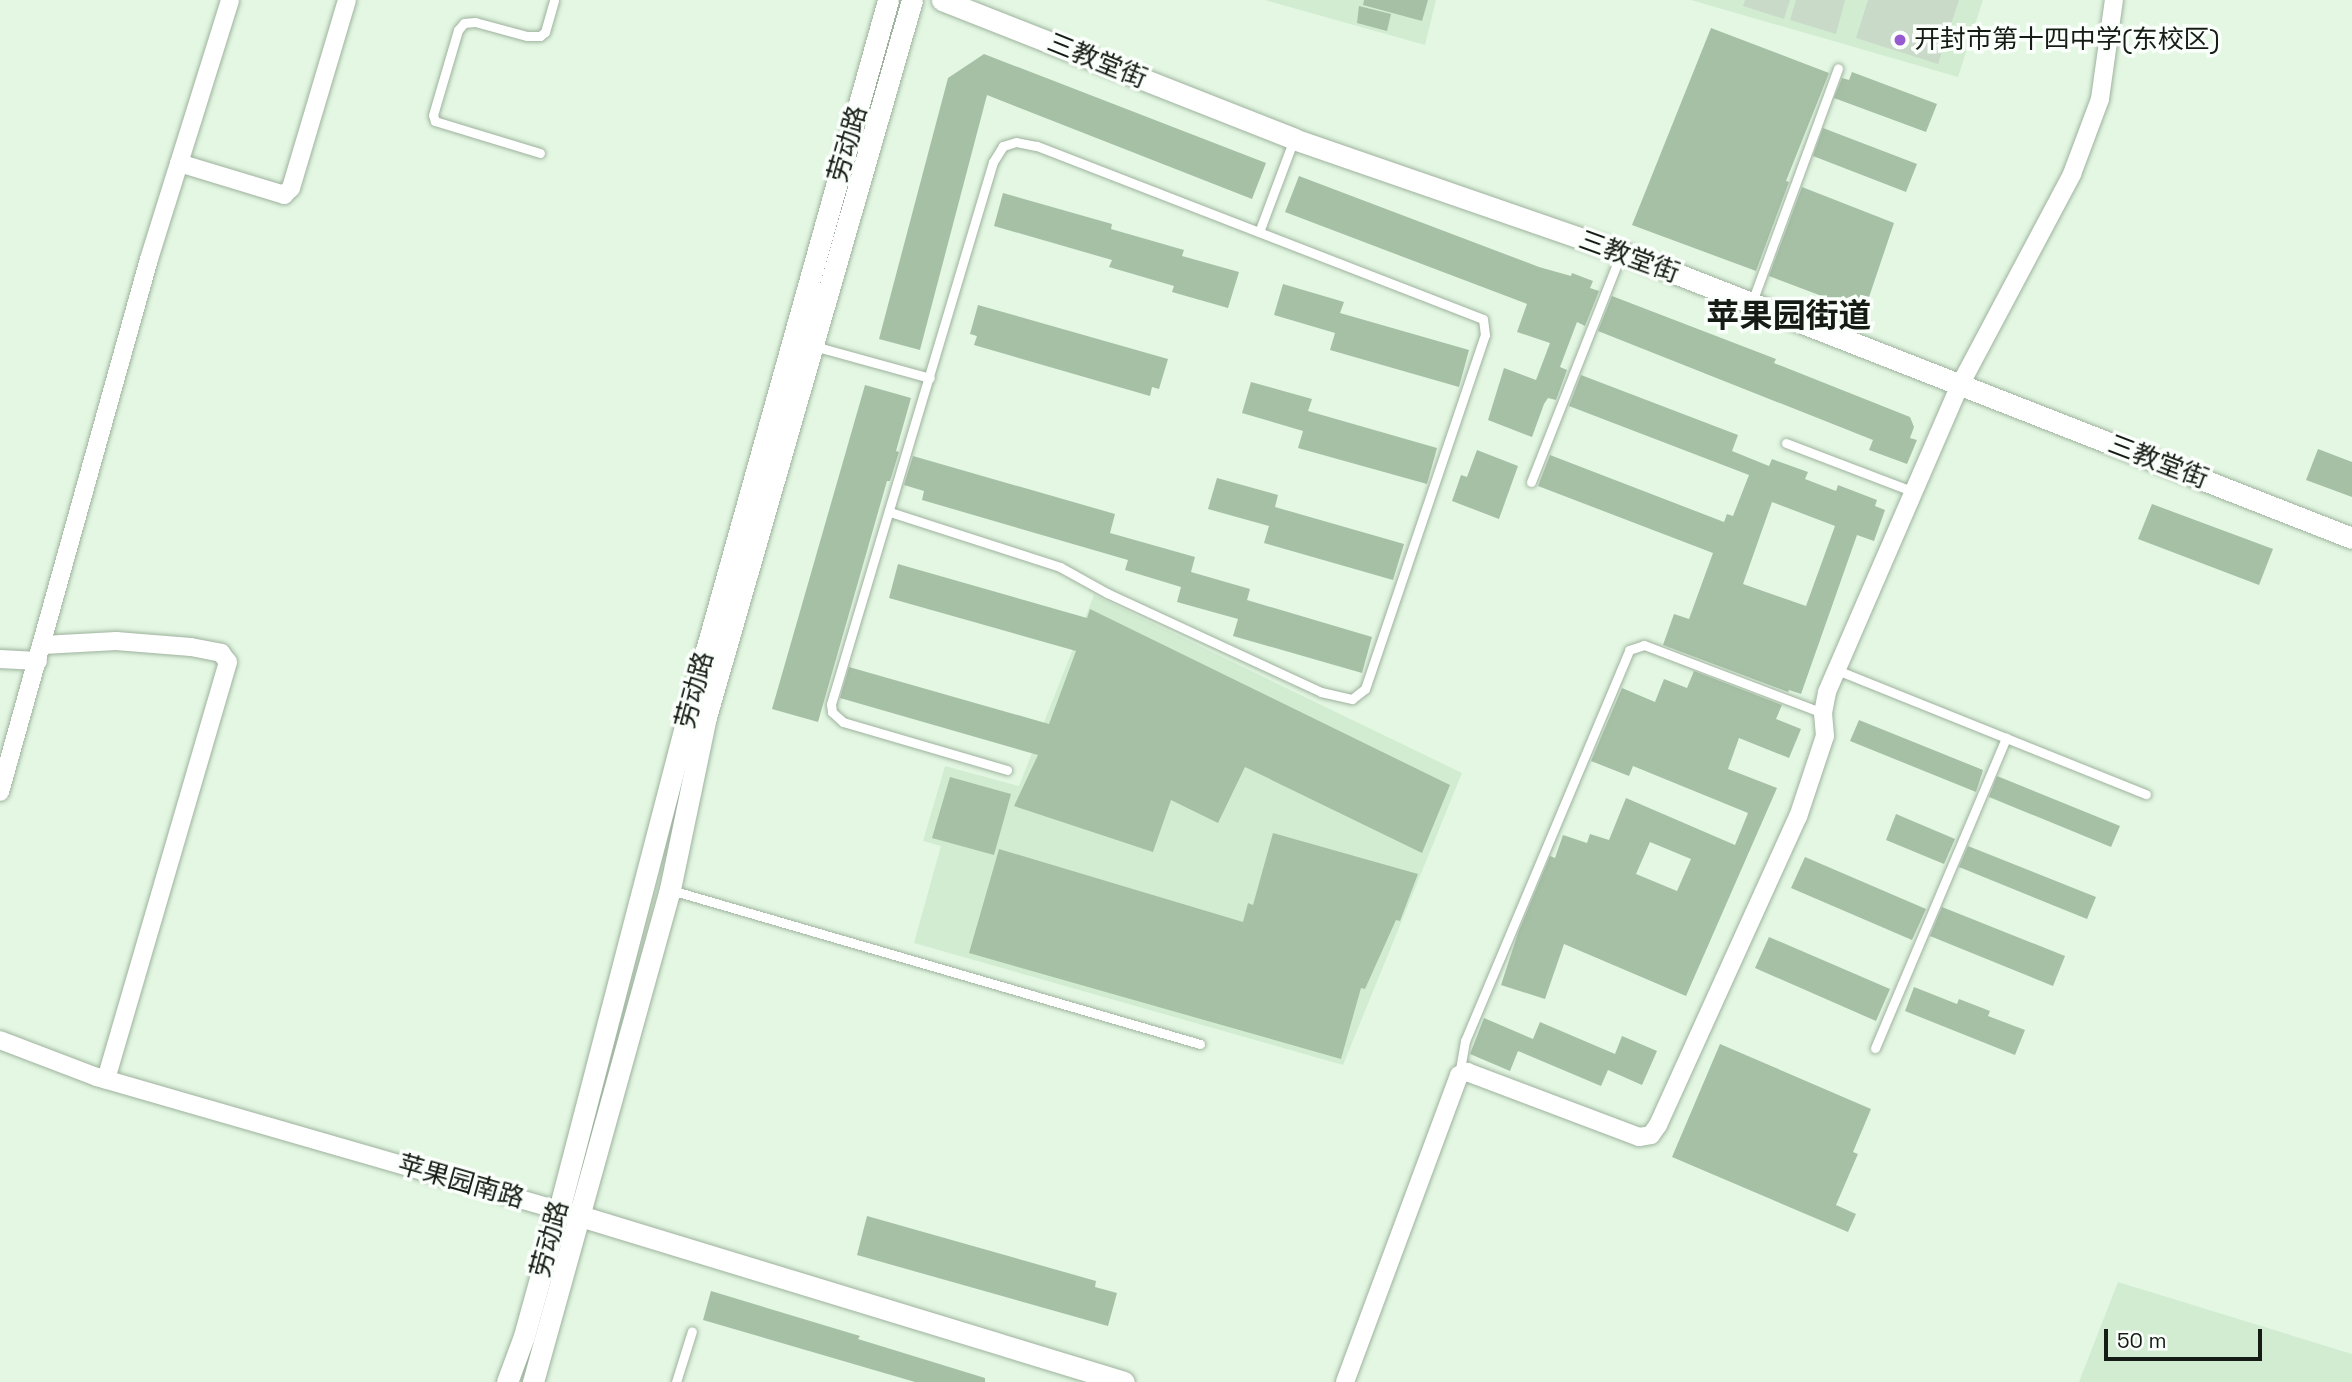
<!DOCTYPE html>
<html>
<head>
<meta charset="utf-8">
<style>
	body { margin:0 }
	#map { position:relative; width:2352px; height:1382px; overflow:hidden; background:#e3f7e2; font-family:"Space Grotesk","Noto Sans SC",sans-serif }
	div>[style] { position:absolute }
	.built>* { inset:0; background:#d2ecd2 }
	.green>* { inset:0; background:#c9dac9 }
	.building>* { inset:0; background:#a6c0a6 }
	.roads { filter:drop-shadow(0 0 2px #9eb29e) drop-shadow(0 0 2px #9eb29e) }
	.service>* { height:9px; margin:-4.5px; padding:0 4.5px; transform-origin:4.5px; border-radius:4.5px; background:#fff }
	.minor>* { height:18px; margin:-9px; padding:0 9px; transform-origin:9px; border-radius:9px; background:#fff }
	.tertiary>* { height:21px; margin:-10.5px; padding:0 10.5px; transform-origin:10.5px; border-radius:10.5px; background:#fff }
	.dots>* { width:19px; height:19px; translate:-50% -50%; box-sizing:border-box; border:4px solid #fbfffb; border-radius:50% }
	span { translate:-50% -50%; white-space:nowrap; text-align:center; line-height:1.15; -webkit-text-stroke:7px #fbfffb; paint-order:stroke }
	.poi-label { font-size:26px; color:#151c15 }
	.left { translate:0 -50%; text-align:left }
	.street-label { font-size:26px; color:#151c15 }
	.district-label { font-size:33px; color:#151c15; font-weight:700 }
	.scale { position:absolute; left:2104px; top:1329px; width:158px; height:32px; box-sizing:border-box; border:4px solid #151c15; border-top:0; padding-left:9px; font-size:21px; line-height:24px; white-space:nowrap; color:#151c15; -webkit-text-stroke:5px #fbfffb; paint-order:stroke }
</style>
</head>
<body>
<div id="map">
	<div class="built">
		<div style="clip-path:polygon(1265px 0,1436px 0,1425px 45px)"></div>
		<div style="clip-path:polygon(1691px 0,1983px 0,1958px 77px)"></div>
		<div style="clip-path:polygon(1094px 595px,1462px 773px,1343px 1065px,914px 943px,941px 846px,923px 841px,945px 766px,1019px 786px)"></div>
		<div style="clip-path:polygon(2118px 1282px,2352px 1354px,2352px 1382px,2079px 1382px)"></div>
	</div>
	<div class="green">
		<div style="clip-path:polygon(1745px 0,1790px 0,1784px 19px,1743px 6px)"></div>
		<div style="clip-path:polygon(1796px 0,1845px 0,1836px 34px,1790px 20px)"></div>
		<div style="clip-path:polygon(1868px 0,1959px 0,1938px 64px,1856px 38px)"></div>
	</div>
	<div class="building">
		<div style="clip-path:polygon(1364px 0,1428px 0,1422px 21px,1363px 5px)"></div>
		<div style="clip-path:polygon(1359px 6px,1391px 14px,1387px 31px,1357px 23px)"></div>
		<div style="clip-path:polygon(1711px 28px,1829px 73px,1786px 181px,1789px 182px,1756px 271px,1632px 225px)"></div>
		<div style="clip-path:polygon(984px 54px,1266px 163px,1252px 199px,987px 95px,920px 350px,879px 339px,948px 78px)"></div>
		<div style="clip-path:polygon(1852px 72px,1937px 104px,1926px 132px,1834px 98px,1842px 78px,1849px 80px)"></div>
		<div style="clip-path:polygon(1823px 128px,1917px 164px,1906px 192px,1813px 156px)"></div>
		<div style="clip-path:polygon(1299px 176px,1539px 267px,1571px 276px,1572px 273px,1593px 281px,1590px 288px,1599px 291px,1585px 326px,1577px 322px,1560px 367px,1567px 370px,1556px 400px,1548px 398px,1544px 404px,1532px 437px,1488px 420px,1504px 368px,1536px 380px,1550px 343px,1517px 332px,1527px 304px,1285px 212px)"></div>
		<div style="clip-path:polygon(1802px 187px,1894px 223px,1864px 312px,1769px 276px)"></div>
		<div style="clip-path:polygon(1003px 193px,1112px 224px,1111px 229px,1184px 250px,1182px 256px,1239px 272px,1228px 308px,1172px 292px,1174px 286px,1109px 267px,1112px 260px,994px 226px)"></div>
		<div style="clip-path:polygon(1283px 284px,1344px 302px,1340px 313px,1469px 350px,1459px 387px,1330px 350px,1335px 333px,1274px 315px)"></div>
		<div style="clip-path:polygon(1612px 296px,1776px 359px,1774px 363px,1910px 417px,1914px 427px,1910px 438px,1917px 440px,1907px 464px,1869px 450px,1873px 440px,1598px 331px)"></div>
		<div style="clip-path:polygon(978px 305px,1168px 359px,1159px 389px,1152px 387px,1150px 396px,974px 345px,977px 336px,970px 334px)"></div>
		<div style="clip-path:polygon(evenodd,1581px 375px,1738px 435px,1732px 451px,1769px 466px,1772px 459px,1808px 472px,1805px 479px,1836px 491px,1838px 485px,1877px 500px,1875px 506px,1885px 510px,1874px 541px,1857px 535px,1801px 694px,1789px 690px,1788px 692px,1663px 645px,1674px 614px,1689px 619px,1713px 553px,1538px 486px,1550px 455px,1724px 522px,1727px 514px,1733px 516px,1749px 475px,1569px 406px,1581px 375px,1772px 502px,1835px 526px,1806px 606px,1743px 584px,1772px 502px)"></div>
		<div style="clip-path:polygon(1251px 382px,1312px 399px,1308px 411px,1437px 448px,1427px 484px,1298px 448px,1303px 431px,1242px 413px)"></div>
		<div style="clip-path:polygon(865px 385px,911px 398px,896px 451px,899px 452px,890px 481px,887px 481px,818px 722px,772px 709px)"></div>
		<div style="clip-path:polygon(2318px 449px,2352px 462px,2352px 497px,2306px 480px)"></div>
		<div style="clip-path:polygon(1477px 450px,1518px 466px,1499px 519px,1452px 501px,1461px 475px,1467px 477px)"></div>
		<div style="clip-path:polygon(913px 456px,1115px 514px,1110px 533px,1195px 557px,1191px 572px,1250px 589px,1247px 600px,1372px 637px,1362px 673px,1233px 636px,1238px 619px,1177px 602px,1181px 587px,1125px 570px,1128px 560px,922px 500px,924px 491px,904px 485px)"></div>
		<div style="clip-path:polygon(1217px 478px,1278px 495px,1275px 507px,1404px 544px,1393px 580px,1264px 543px,1269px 526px,1208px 509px)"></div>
		<div style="clip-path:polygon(2152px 504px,2273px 549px,2259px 585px,2138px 539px)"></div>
		<div style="clip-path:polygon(898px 564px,1087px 618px,1090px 609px,1450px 785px,1422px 853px,1245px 767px,1218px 823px,1171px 800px,1153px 852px,1014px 806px,1038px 755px,840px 698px,849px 667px,1049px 724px,1076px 651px,889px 598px)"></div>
		<div style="clip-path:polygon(evenodd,1694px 671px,1782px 705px,1776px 719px,1801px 729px,1789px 758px,1739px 738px,1728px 769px,1777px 788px,1686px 996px,1564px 944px,1545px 999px,1501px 985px,1518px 933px,1550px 856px,1555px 858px,1563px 835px,1587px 843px,1590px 834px,1609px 840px,1626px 798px,1735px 845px,1748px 813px,1633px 766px,1629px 776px,1591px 761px,1622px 688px,1655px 702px,1664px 679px,1687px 688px,1694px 671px,1650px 842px,1691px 859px,1677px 891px,1636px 874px,1650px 842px)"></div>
		<div style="clip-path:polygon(1859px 720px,1983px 770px,1976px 792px,1850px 741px)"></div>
		<div style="clip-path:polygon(1997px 776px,2120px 826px,2111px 847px,1989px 797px)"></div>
		<div style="clip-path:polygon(950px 777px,1011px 794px,994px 855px,932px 838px)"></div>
		<div style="clip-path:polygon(1896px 814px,1955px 839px,1944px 864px,1886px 840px)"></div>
		<div style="clip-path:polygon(1273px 833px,1418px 874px,1400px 921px,1396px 920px,1365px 989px,1361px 988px,1341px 1059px,969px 953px,999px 849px,1243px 922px,1248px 903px,1253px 905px)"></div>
		<div style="clip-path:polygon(1968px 846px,2096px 897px,2087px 919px,1959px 867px)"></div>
		<div style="clip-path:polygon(1805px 857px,1926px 909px,1912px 940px,1791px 888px)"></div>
		<div style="clip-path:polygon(1942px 907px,2065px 956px,2053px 986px,1930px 936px)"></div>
		<div style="clip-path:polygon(1769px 937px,1890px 989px,1876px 1021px,1755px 968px)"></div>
		<div style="clip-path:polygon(1914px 987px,1957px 1004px,1959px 999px,1990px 1011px,1988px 1016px,2025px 1030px,2015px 1055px,1905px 1011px)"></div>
		<div style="clip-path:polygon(1484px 1018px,1533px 1039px,1540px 1022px,1615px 1054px,1622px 1036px,1657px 1051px,1642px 1085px,1608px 1070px,1601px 1086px,1518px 1051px,1510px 1071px,1470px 1054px)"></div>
		<div style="clip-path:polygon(1720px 1044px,1871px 1109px,1853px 1152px,1858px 1154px,1836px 1205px,1856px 1214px,1848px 1232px,1672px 1157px)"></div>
		<div style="clip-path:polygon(867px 1216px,1096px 1281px,1095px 1287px,1117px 1293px,1108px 1326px,857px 1255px)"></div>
		<div style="clip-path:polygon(711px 1291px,860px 1336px,858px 1339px,985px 1378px,985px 1382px,915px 1382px,703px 1320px)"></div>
	</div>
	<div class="roads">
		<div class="service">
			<div style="left:540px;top:153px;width:110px;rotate:-163.1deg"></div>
			<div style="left:435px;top:121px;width:6px;rotate:-108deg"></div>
			<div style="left:433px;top:115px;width:89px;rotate:-73.6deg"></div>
			<div style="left:458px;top:30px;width:9px;rotate:-49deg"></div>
			<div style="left:464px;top:23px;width:11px;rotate:-5deg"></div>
			<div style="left:475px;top:22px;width:54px;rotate:15.1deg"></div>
			<div style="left:527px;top:36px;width:13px"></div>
			<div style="left:540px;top:36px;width:6px;rotate:-39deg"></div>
			<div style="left:545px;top:32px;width:33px;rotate:-74deg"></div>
			<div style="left:1259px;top:232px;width:99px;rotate:-69.4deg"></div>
			<div style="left:1752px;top:302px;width:249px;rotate:-69.8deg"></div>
			<div style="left:814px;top:346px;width:120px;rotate:15.4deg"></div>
			<div style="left:1786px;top:443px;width:137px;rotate:20.9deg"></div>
			<div style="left:1531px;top:482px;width:246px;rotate:-68.5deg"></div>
			<div style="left:890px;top:512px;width:179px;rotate:17.9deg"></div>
			<div style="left:1060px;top:567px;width:54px;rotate:29deg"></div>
			<div style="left:1107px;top:593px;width:236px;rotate:24.8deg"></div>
			<div style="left:1321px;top:692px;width:32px;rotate:13deg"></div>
			<div style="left:1352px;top:699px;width:16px;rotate:-38deg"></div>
			<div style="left:1365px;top:689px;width:374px;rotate:-71.3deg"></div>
			<div style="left:1485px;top:335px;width:16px;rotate:-97deg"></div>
			<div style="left:1483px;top:319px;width:479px;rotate:-158.8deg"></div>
			<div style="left:1036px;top:146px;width:20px;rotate:-169deg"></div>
			<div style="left:1016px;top:142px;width:14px;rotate:163deg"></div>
			<div style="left:1003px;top:146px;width:19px;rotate:122deg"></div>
			<div style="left:993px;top:162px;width:566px;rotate:106.64deg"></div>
			<div style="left:831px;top:704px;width:8px;rotate:83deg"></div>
			<div style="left:832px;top:712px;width:15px;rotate:42deg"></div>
			<div style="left:843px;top:722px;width:171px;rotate:16.3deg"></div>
			<div style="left:1837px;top:670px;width:333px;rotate:21.9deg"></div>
			<div style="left:671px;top:890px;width:551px;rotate:16.23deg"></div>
			<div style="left:1875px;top:1048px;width:337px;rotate:-67.1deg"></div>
			<div style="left:1459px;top:1075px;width:35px;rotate:-80deg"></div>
			<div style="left:1465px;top:1041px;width:424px;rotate:-67.2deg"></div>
			<div style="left:1629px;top:650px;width:16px;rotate:-18deg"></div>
			<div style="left:1644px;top:645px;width:191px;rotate:20.8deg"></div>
			<div style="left:676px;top:1382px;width:53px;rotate:-72.6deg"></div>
		</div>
		<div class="minor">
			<div style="left:179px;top:163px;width:110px;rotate:16.9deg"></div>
			<div style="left:284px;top:195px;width:10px;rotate:-45deg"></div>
			<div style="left:291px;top:188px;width:196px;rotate:-73.4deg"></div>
			<div style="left:43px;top:645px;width:73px;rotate:-3.1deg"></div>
			<div style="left:116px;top:641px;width:75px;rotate:4.6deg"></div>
			<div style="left:191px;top:647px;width:31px;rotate:11deg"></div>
			<div style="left:221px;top:653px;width:11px;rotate:52deg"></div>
			<div style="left:228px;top:662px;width:435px;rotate:106.3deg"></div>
			<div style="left:0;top:659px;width:38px;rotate:3deg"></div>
			<div style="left:0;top:792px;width:553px;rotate:-74.38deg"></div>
			<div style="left:149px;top:259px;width:271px;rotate:-72.6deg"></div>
			<div style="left:0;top:1040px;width:104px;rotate:20.9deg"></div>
			<div style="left:97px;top:1077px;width:481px;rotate:16.1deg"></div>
			<div style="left:1345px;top:1382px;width:327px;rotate:-69.6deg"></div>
			<div style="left:1459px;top:1075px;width:9px;rotate:-21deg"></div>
			<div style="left:1467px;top:1072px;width:184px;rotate:20.7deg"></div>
			<div style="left:1639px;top:1137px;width:12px;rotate:-9deg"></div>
			<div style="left:1651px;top:1135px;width:12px;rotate:-55deg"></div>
			<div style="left:1658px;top:1125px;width:338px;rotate:-65.6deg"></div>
			<div style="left:1798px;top:817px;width:85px;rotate:-71.6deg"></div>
			<div style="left:1825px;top:736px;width:23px;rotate:-95deg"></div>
			<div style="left:1823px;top:713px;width:21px;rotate:-79deg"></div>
			<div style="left:1827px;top:692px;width:335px;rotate:-66.6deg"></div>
			<div style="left:1960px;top:385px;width:239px;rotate:-62deg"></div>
			<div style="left:2072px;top:174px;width:80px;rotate:-69.5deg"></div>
			<div style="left:2100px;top:99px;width:100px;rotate:-82deg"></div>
		</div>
		<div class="tertiary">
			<div style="left:942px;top:0;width:378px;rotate:21.5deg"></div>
			<div style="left:1294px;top:139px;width:346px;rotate:19.1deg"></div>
			<div style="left:1621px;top:252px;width:785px;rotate:21.37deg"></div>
			<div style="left:567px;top:1212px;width:582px;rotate:16.97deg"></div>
			<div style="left:507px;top:1382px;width:49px;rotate:-69.7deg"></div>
			<div style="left:524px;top:1336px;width:131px;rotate:-74.5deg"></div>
			<div style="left:559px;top:1210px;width:516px;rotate:-75.4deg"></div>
			<div style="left:689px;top:711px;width:738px;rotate:-74.36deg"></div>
			<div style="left:533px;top:1382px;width:512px;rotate:-74.47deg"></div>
			<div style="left:670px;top:889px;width:176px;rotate:-78.2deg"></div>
			<div style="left:706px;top:717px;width:746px;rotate:-73.97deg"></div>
		</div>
	</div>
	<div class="dots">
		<div style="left:1900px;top:40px;background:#985ad1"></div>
	</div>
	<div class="poi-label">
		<span class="left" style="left:1914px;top:40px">开封市第十四中学(东校区)</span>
	</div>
	<div class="street-label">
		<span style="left:1097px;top:61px;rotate:22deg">三教堂街</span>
		<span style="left:848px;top:144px;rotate:-74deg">劳动路</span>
		<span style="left:1629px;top:257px;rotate:20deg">三教堂街</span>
		<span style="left:2158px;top:462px;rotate:21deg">三教堂街</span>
		<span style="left:695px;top:690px;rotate:-75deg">劳动路</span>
		<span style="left:461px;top:1182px;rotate:16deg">苹果园南路</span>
		<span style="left:550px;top:1239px;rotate:-75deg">劳动路</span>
	</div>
	<div class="district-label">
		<span style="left:1789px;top:317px">苹果园街道</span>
	</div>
	<div class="scale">50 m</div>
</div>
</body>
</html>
